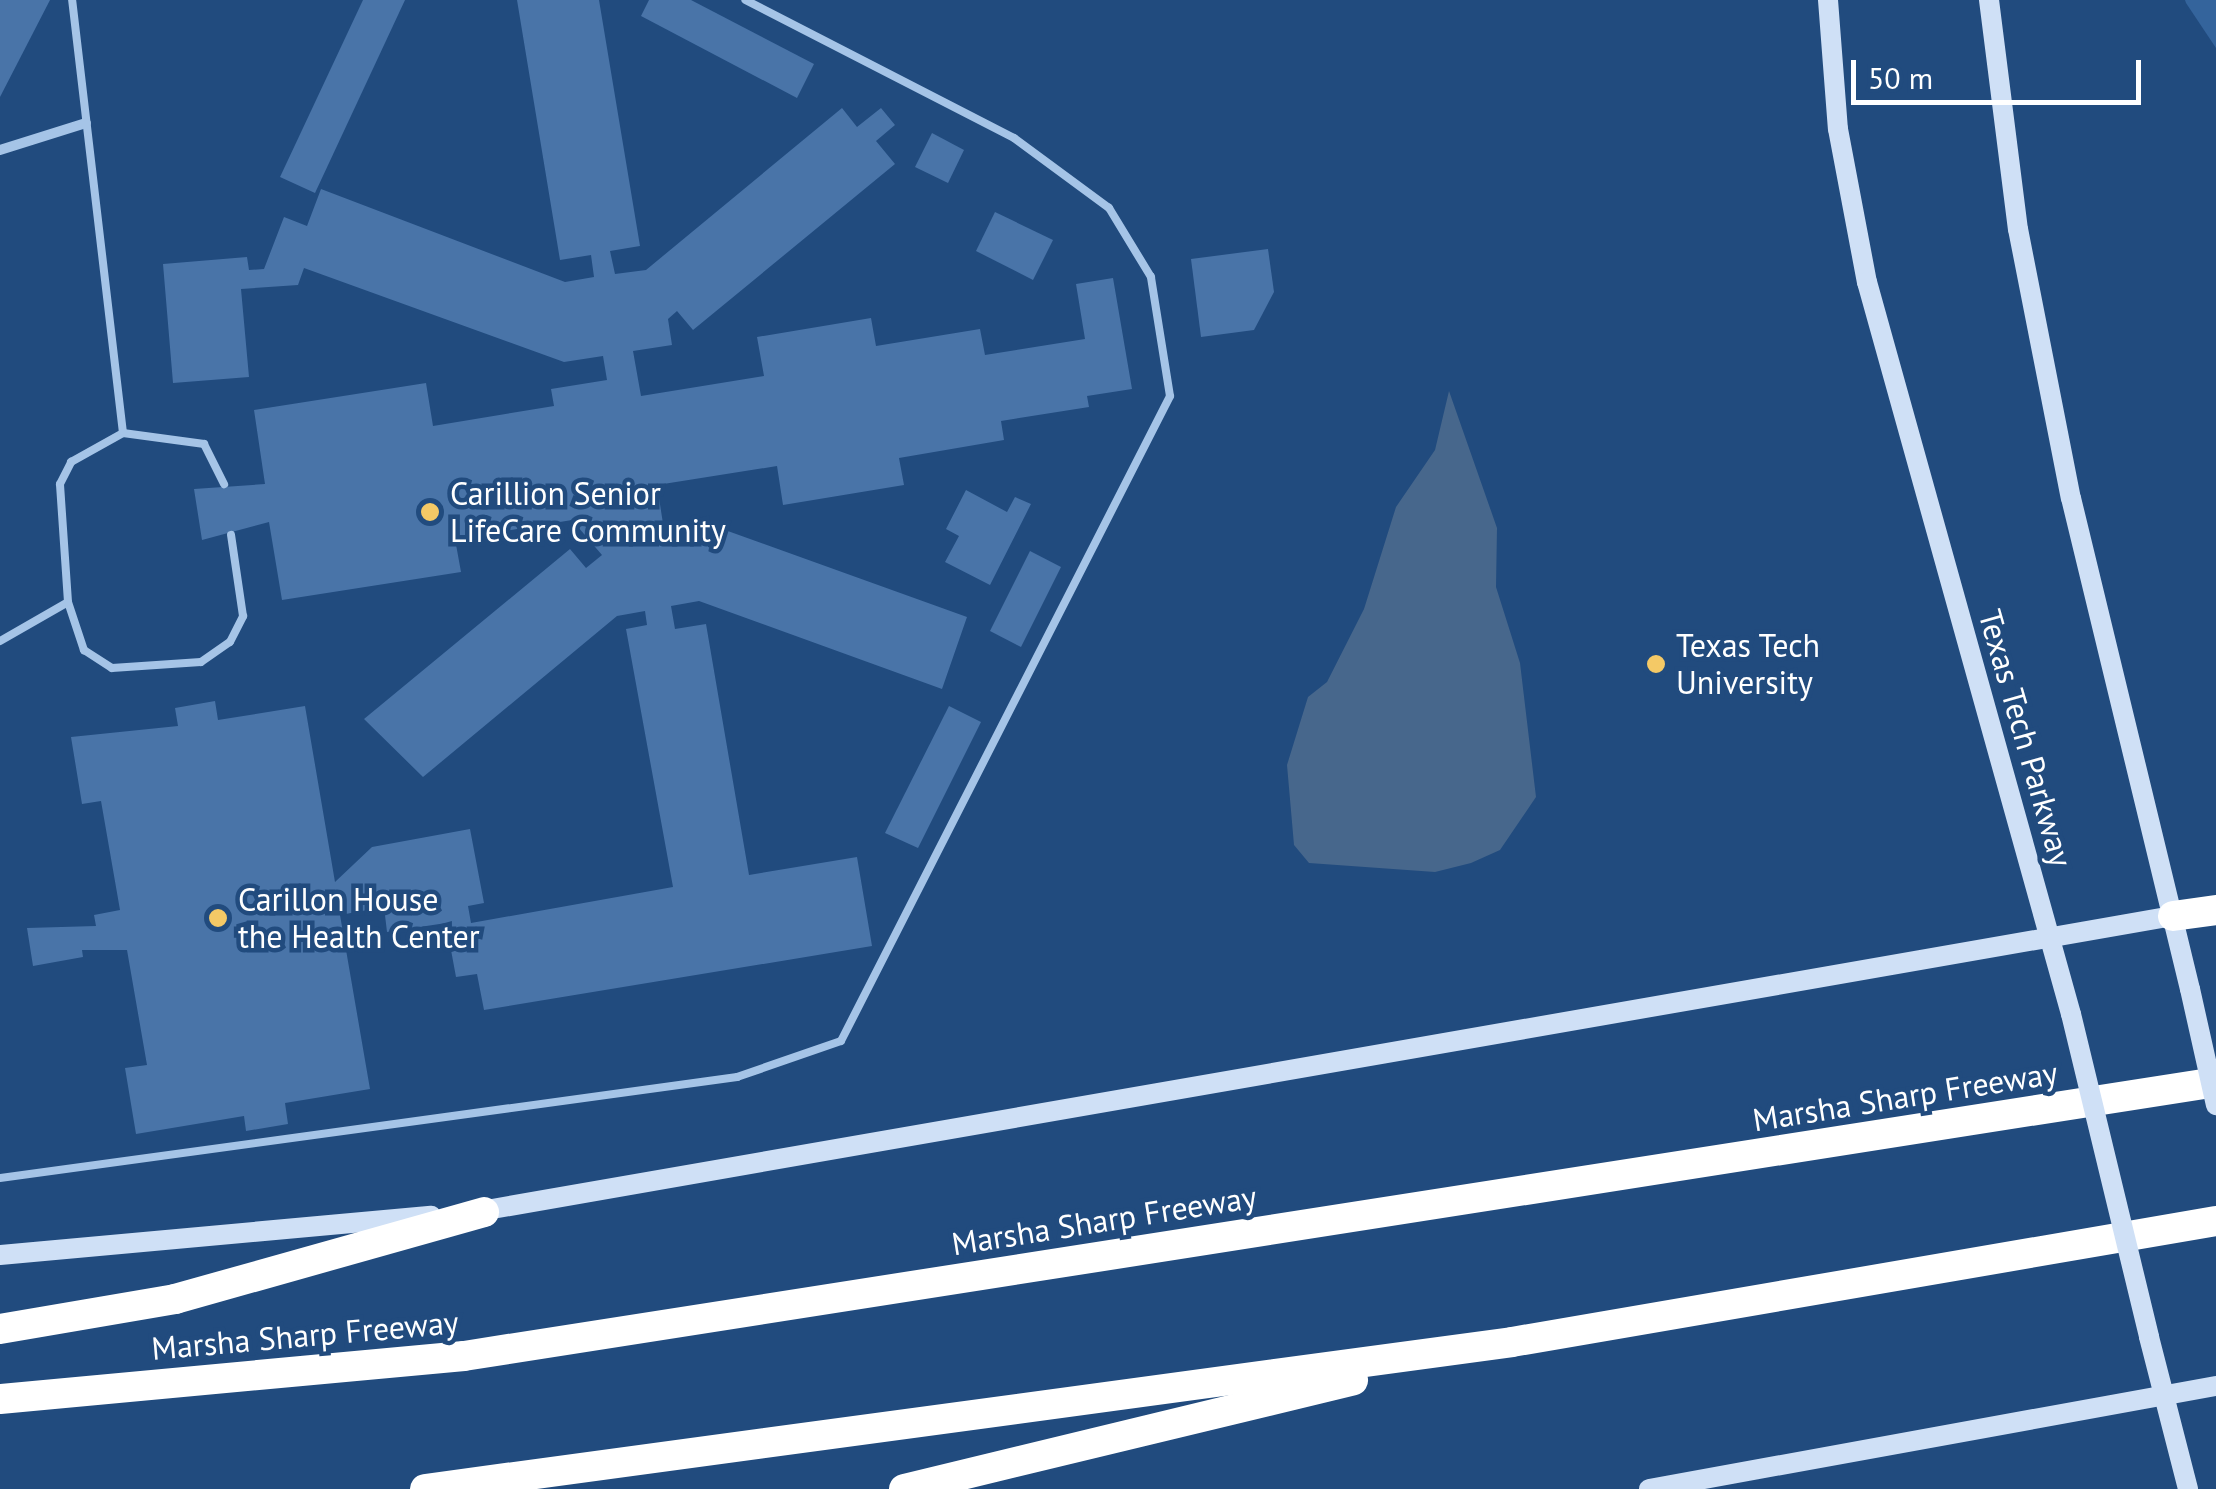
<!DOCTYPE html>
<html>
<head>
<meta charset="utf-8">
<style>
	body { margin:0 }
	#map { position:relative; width:2216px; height:1489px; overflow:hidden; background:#214b7e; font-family:"PT Sans",sans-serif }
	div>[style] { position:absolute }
	.green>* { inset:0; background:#34649c }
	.water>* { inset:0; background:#47678c }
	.building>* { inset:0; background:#4974a8 }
	.lane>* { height:8px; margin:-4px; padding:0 4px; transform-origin:4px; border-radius:4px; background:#a5c4e7 }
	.street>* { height:10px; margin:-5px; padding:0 5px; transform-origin:5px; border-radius:5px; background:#a5c4e7 }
	.secondary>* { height:20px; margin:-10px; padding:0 10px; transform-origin:10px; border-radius:10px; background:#cfe0f6 }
	.highway>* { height:30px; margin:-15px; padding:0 15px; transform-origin:15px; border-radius:15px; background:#fff }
	.secondary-bridge>* { height:20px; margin:-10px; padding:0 10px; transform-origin:10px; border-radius:10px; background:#cfe0f6 }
	.dots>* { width:28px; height:28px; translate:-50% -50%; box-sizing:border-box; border:5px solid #214b7e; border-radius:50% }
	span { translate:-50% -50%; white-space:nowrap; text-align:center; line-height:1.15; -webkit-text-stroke:9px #214b7e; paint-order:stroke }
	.poi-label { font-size:32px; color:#fff }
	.left { translate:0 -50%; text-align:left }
	.street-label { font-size:32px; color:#fff }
	.scale { position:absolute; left:1851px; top:60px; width:290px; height:45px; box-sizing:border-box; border:5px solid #fff; border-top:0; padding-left:12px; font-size:30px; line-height:35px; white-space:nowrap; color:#fff; -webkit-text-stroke:8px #214b7e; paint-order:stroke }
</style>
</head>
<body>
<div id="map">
	<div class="green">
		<div style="clip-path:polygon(2185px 0,2216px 0,2216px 48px,2186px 3px)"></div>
	</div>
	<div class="water">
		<div style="clip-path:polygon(1449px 391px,1497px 528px,1496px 587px,1520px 663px,1536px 797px,1500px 850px,1471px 863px,1435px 872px,1309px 863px,1294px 845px,1287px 765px,1308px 697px,1327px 682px,1364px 609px,1396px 507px,1435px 450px)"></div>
	</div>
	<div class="building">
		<div style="clip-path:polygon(0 0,50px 0,0 97px)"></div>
		<div style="clip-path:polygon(363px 0,405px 0,315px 193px,280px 177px)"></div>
		<div style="clip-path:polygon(517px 0,599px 0,640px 246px,610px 251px,615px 274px,646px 270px,842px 108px,857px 127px,881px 108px,895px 125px,876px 141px,895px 164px,693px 330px,677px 311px,668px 319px,672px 345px,633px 351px,641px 396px,764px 376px,757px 337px,871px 318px,876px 346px,980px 329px,985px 355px,1085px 339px,1076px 284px,1113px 278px,1132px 389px,1087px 396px,1089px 407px,1001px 421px,1004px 440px,899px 458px,904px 485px,783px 505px,777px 466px,657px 485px,664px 530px,704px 524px,708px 547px,718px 550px,725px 530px,967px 617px,942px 689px,699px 601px,671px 606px,675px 629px,706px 624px,749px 875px,857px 857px,872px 946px,484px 1010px,477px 974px,456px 977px,446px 923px,387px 932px,384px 907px,340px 915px,370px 1089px,285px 1103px,288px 1124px,246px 1131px,244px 1116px,136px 1134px,125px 1068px,147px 1065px,127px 950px,82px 950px,83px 957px,33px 966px,27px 928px,96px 926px,94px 915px,120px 910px,101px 801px,82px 804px,71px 737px,178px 726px,175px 708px,215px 701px,218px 720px,305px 706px,335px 882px,372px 847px,470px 829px,484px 903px,468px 906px,471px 923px,673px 887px,626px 629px,647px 625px,645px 611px,617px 616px,423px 777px,364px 719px,570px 549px,586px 568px,602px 555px,572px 520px,455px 539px,461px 572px,282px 600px,269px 522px,202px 540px,194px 489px,265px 484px,254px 410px,426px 383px,433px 426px,554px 406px,551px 389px,607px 380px,603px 356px,564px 362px,304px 268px,298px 285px,241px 289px,249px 377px,173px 383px,163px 264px,247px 257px,249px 270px,264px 269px,284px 217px,307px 226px,321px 189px,565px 282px,594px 277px,591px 255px,560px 260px)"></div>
		<div style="clip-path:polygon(649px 0,691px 0,814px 64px,797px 98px,641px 16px)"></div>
		<div style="clip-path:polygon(932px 133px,964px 150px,948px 183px,915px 167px)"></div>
		<div style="clip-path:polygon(995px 212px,1053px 240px,1033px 280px,976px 251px)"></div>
		<div style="clip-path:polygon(1268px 249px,1274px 292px,1254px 330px,1201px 337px,1191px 259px)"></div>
		<div style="clip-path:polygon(966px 490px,1007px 512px,1015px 497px,1031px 504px,990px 585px,945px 562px,959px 536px,946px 529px)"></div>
		<div style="clip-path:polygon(1030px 551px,1061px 567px,1021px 647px,990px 631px)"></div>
		<div style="clip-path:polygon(949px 706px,981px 722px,918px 848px,885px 833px)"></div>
	</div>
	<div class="lane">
		<div style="left:123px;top:433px;width:82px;rotate:7.7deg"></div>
		<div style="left:204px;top:444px;width:45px;rotate:63.4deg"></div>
		<div style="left:68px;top:602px;width:51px;rotate:71.6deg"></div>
		<div style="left:84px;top:650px;width:33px;rotate:33deg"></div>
		<div style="left:112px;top:668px;width:89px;rotate:-3.9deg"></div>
		<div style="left:201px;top:662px;width:35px;rotate:-35deg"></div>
		<div style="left:230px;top:642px;width:29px;rotate:-63deg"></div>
		<div style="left:243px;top:616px;width:82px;rotate:-98.4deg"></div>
		<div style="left:0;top:641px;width:78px;rotate:-29.8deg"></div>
		<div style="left:68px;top:602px;width:118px;rotate:-93.9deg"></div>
		<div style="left:60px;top:484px;width:25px;rotate:-63deg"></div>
		<div style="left:71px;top:462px;width:60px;rotate:-29.1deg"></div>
		<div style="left:123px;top:433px;width:436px;rotate:-96.7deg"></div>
		<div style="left:0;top:1178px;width:744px;rotate:-7.8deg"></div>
		<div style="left:737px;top:1077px;width:110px;rotate:-19.1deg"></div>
		<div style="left:841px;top:1041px;width:724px;rotate:-62.97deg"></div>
		<div style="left:1170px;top:396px;width:121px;rotate:-99.1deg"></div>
		<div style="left:1151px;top:277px;width:81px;rotate:-121.3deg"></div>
		<div style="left:1109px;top:208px;width:118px;rotate:-143.6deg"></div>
		<div style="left:1014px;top:138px;width:302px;rotate:-152.8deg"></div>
	</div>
	<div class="street">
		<div style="left:0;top:150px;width:90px;rotate:-17.4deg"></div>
	</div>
	<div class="secondary">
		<div style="left:1828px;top:0;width:129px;rotate:85.6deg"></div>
		<div style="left:1838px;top:129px;width:156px;rotate:79.3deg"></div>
		<div style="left:1867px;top:282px;width:760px;rotate:74.43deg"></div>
		<div style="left:1989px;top:0;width:231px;rotate:82.8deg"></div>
		<div style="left:2018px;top:229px;width:274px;rotate:78.9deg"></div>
		<div style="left:2071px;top:498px;width:505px;rotate:76.38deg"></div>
		<div style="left:475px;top:1212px;width:1724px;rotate:-9.89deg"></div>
		<div style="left:0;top:1255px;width:433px;rotate:-5.2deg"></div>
		<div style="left:2149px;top:1337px;width:157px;rotate:75.6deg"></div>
		<div style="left:1649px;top:1489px;width:576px;rotate:-10.3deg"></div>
	</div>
	<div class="highway">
		<div style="left:2173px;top:916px;width:43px;rotate:-7.9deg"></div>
		<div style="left:0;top:1329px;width:178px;rotate:-9.7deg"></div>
		<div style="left:175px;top:1299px;width:321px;rotate:-15.7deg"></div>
		<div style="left:0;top:1399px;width:466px;rotate:-5.3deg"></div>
		<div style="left:464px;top:1356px;width:1773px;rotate:-8.89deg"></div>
		<div style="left:425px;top:1489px;width:1097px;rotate:-7.7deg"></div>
		<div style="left:1512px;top:1342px;width:714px;rotate:-9.75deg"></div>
		<div style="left:904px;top:1489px;width:462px;rotate:-13.6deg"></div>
	</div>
	<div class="secondary-bridge">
		<div style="left:2190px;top:989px;width:119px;rotate:77.4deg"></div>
		<div style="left:2071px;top:1014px;width:332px;rotate:76.4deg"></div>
	</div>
	<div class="dots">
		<div style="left:430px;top:512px;background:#f4c966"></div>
		<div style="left:1656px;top:664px;background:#f4c966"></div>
		<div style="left:218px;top:918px;background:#f4c966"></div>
	</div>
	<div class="poi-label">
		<span class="left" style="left:450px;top:512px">Carillion Senior<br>LifeCare Community</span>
		<span class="left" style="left:1676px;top:664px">Texas Tech<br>University</span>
		<span class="left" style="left:238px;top:918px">Carillon House<br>the Health Center</span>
	</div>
	<div class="street-label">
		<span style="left:2026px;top:738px;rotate:74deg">Texas Tech Parkway</span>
		<span style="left:1905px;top:1096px;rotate:-9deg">Marsha Sharp Freeway</span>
		<span style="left:1104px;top:1220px;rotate:-9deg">Marsha Sharp Freeway</span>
		<span style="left:305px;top:1335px;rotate:-5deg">Marsha Sharp Freeway</span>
	</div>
	<div class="scale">50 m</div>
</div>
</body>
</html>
